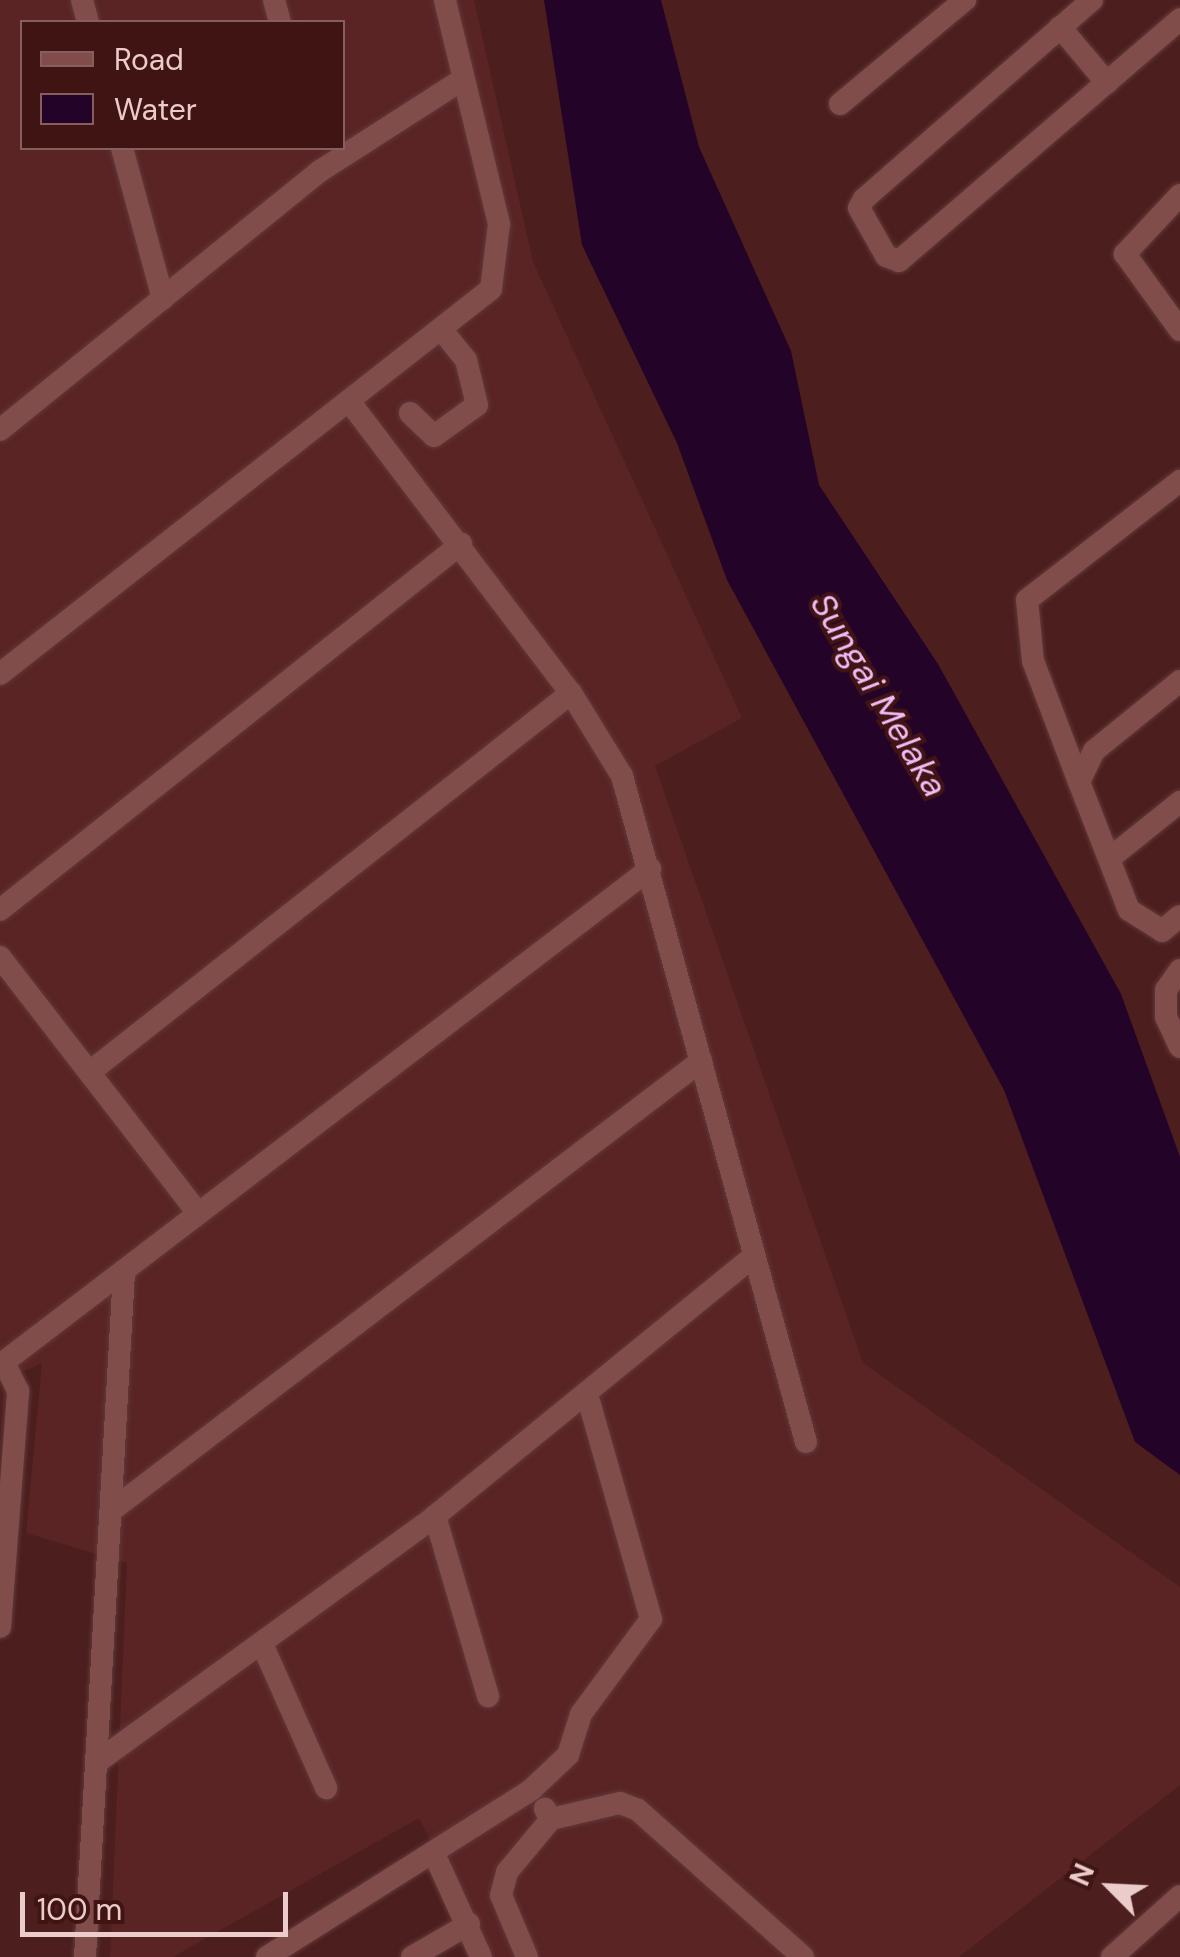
<!DOCTYPE html>
<html>
<head>
<meta charset="utf-8">
<style>
	body { margin:0 }
	#map { position:relative; width:1180px; height:1957px; overflow:hidden; background:#4c1e1d; font-family:"DM Sans",sans-serif }
	div>[style] { position:absolute }
	.built>* { inset:0; background:#5a2424 }
	.water>* { inset:0; background:#240328 }
	.roads { filter:drop-shadow(0 0 2px #61393a) drop-shadow(0 0 2px #61393a) }
	.minor>* { height:22px; margin:-11px; padding:0 11px; transform-origin:11px; border-radius:11px; background:#814d4b }
	span { translate:-50% -50%; white-space:nowrap; text-align:center; line-height:1.15; -webkit-text-stroke:8px #411414; paint-order:stroke }
	.water-label { font-size:35px; color:#f0bbf6; font-style:italic }
	.legend { position:absolute; left:20px; top:20px; width:325px; height:130px; box-sizing:border-box; background:#411414; border:2px solid #855e5d; margin:0; padding:12px 18px; list-style:none; font-size:30px; color:#ebccca }
	.legend li { display:flex; align-items:center; gap:20px; height:50px }
	.legend b { width:50px; border:2px solid #855e5d }
	.north { position:absolute; left:1060px; top:1837px; width:100px; height:100px; -webkit-text-stroke:8px #411414; paint-order:stroke; rotate:294deg; font-size:28px; font-weight:700; line-height:40px; text-align:center; color:#ebccca }
	.north::after { content:''; display:block; margin:auto; width:35px; height:45px; background:#ebccca; clip-path:polygon(50% 0,100% 100%,50% 72%,0 100%) }
	.scale { position:absolute; left:20px; top:1892px; width:268px; height:45px; box-sizing:border-box; border:5px solid #ebccca; border-top:0; padding-left:12px; font-size:30px; line-height:35px; white-space:nowrap; color:#ebccca; -webkit-text-stroke:8px #411414; paint-order:stroke }
</style>
</head>
<body>
<div id="map">
	<div class="built">
		<div style="clip-path:polygon(evenodd,0 0,474px 0,533px 262px,742px 718px,655px 766px,863px 1363px,1180px 1587px,1180px 1785px,959px 1957px,490px 1957px,419px 1818px,173px 1957px,110px 1957px,127px 1563px,26px 1533px,42px 1363px,0 1382px,0 0,22px 22px,342px 22px,342px 148px,22px 148px,22px 22px)"></div>
	</div>
	<div class="water">
		<div style="clip-path:polygon(544px 0,661px 0,699px 147px,791px 351px,819px 485px,938px 664px,1121px 994px,1180px 1157px,1180px 1475px,1135px 1442px,1004px 1090px,727px 580px,677px 443px,582px 245px)"></div>
	</div>
	<div class="roads">
		<div class="minor">
			<div style="left:82px;top:0;width:23px;rotate:75deg"></div>
			<div style="left:274px;top:0;width:23px;rotate:75deg"></div>
			<div style="left:1092px;top:0;width:303px;rotate:138.9deg"></div>
			<div style="left:864px;top:199px;width:10px;rotate:119deg"></div>
			<div style="left:859px;top:208px;width:55px;rotate:60.6deg"></div>
			<div style="left:886px;top:256px;width:14px;rotate:21deg"></div>
			<div style="left:899px;top:261px;width:371px;rotate:-40.7deg"></div>
			<div style="left:1060px;top:27px;width:73px;rotate:50deg"></div>
			<div style="left:840px;top:104px;width:163px;rotate:-39.8deg"></div>
			<div style="left:122px;top:148px;width:156px;rotate:74.8deg"></div>
			<div style="left:1180px;top:195px;width:81px;rotate:133deg"></div>
			<div style="left:1125px;top:254px;width:94px;rotate:54.1deg"></div>
			<div style="left:349px;top:401px;width:367px;rotate:52.8deg"></div>
			<div style="left:571px;top:693px;width:97px;rotate:58.4deg"></div>
			<div style="left:622px;top:776px;width:691px;rotate:74.56deg"></div>
			<div style="left:410px;top:413px;width:33px;rotate:44deg"></div>
			<div style="left:434px;top:436px;width:53px;rotate:-35.8deg"></div>
			<div style="left:477px;top:405px;width:46px;rotate:-103.7deg"></div>
			<div style="left:466px;top:360px;width:40px;rotate:-129deg"></div>
			<div style="left:0;top:430px;width:412px;rotate:-39deg"></div>
			<div style="left:320px;top:171px;width:169px;rotate:-32.7deg"></div>
			<div style="left:0;top:674px;width:624px;rotate:-38.1deg"></div>
			<div style="left:491px;top:289px;width:65px;rotate:-83deg"></div>
			<div style="left:499px;top:224px;width:230px;rotate:-103.6deg"></div>
			<div style="left:1180px;top:681px;width:111px;rotate:140.9deg"></div>
			<div style="left:1094px;top:751px;width:34px;rotate:116deg"></div>
			<div style="left:1079px;top:782px;width:137px;rotate:68.7deg"></div>
			<div style="left:1129px;top:910px;width:39px;rotate:32deg"></div>
			<div style="left:1162px;top:931px;width:23px;rotate:-40deg"></div>
			<div style="left:1079px;top:782px;width:129px;rotate:-110.8deg"></div>
			<div style="left:1033px;top:661px;width:61px;rotate:-95.6deg"></div>
			<div style="left:1027px;top:600px;width:194px;rotate:-37.9deg"></div>
			<div style="left:1110px;top:858px;width:90px;rotate:-38.7deg"></div>
			<div style="left:0;top:910px;width:589px;rotate:-38.45deg"></div>
			<div style="left:0;top:957px;width:324px;rotate:52.3deg"></div>
			<div style="left:1180px;top:970px;width:24px;rotate:125deg"></div>
			<div style="left:1166px;top:990px;width:27px;rotate:90deg"></div>
			<div style="left:1166px;top:1017px;width:33px;rotate:65deg"></div>
			<div style="left:91px;top:1071px;width:611px;rotate:-38.22deg"></div>
			<div style="left:0;top:1365px;width:818px;rotate:-37.35deg"></div>
			<div style="left:116px;top:1507px;width:736px;rotate:-37.32deg"></div>
			<div style="left:435px;top:1516px;width:188px;rotate:73.6deg"></div>
			<div style="left:0;top:1627px;width:237px;rotate:-85.6deg"></div>
			<div style="left:18px;top:1391px;width:32px;rotate:-116deg"></div>
			<div style="left:262px;top:1644px;width:158px;rotate:66deg"></div>
			<div style="left:97px;top:1762px;width:418px;rotate:-36deg"></div>
			<div style="left:435px;top:1516px;width:404px;rotate:-39.2deg"></div>
			<div style="left:551px;top:1819px;width:71px;rotate:-13.1deg"></div>
			<div style="left:620px;top:1803px;width:19px;rotate:21deg"></div>
			<div style="left:638px;top:1810px;width:221px;rotate:41.7deg"></div>
			<div style="left:435px;top:1856px;width:111px;rotate:65.5deg"></div>
			<div style="left:85px;top:1957px;width:685px;rotate:-86.74deg"></div>
			<div style="left:267px;top:1957px;width:312px;rotate:-32.3deg"></div>
			<div style="left:531px;top:1790px;width:51px;rotate:-43.4deg"></div>
			<div style="left:568px;top:1755px;width:43px;rotate:-72.4deg"></div>
			<div style="left:581px;top:1714px;width:118px;rotate:-53.6deg"></div>
			<div style="left:651px;top:1619px;width:234px;rotate:-105.9deg"></div>
			<div style="left:412px;top:1957px;width:66px;rotate:-30.1deg"></div>
			<div style="left:527px;top:1957px;width:67px;rotate:-112.8deg"></div>
			<div style="left:501px;top:1895px;width:24px;rotate:-75deg"></div>
			<div style="left:507px;top:1872px;width:69px;rotate:-50.3deg"></div>
			<div style="left:551px;top:1819px;width:12px;rotate:-121deg"></div>
			<div style="left:1112px;top:1957px;width:91px;rotate:-41.9deg"></div>
		</div>
	</div>
	<div class="water-label">
		<span style="left:879px;top:695px;rotate:59deg">Sungai Melaka</span>
	</div>
	<ul class="legend">
	<li><b style="height:12px;background:#814d4b"></b>Road</li>
	<li><b style="height:28px;background:#240328"></b>Water</li>
	</ul>
	<div class="north">N</div>
	<div class="scale">100 m</div>
</div>
</body>
</html>
